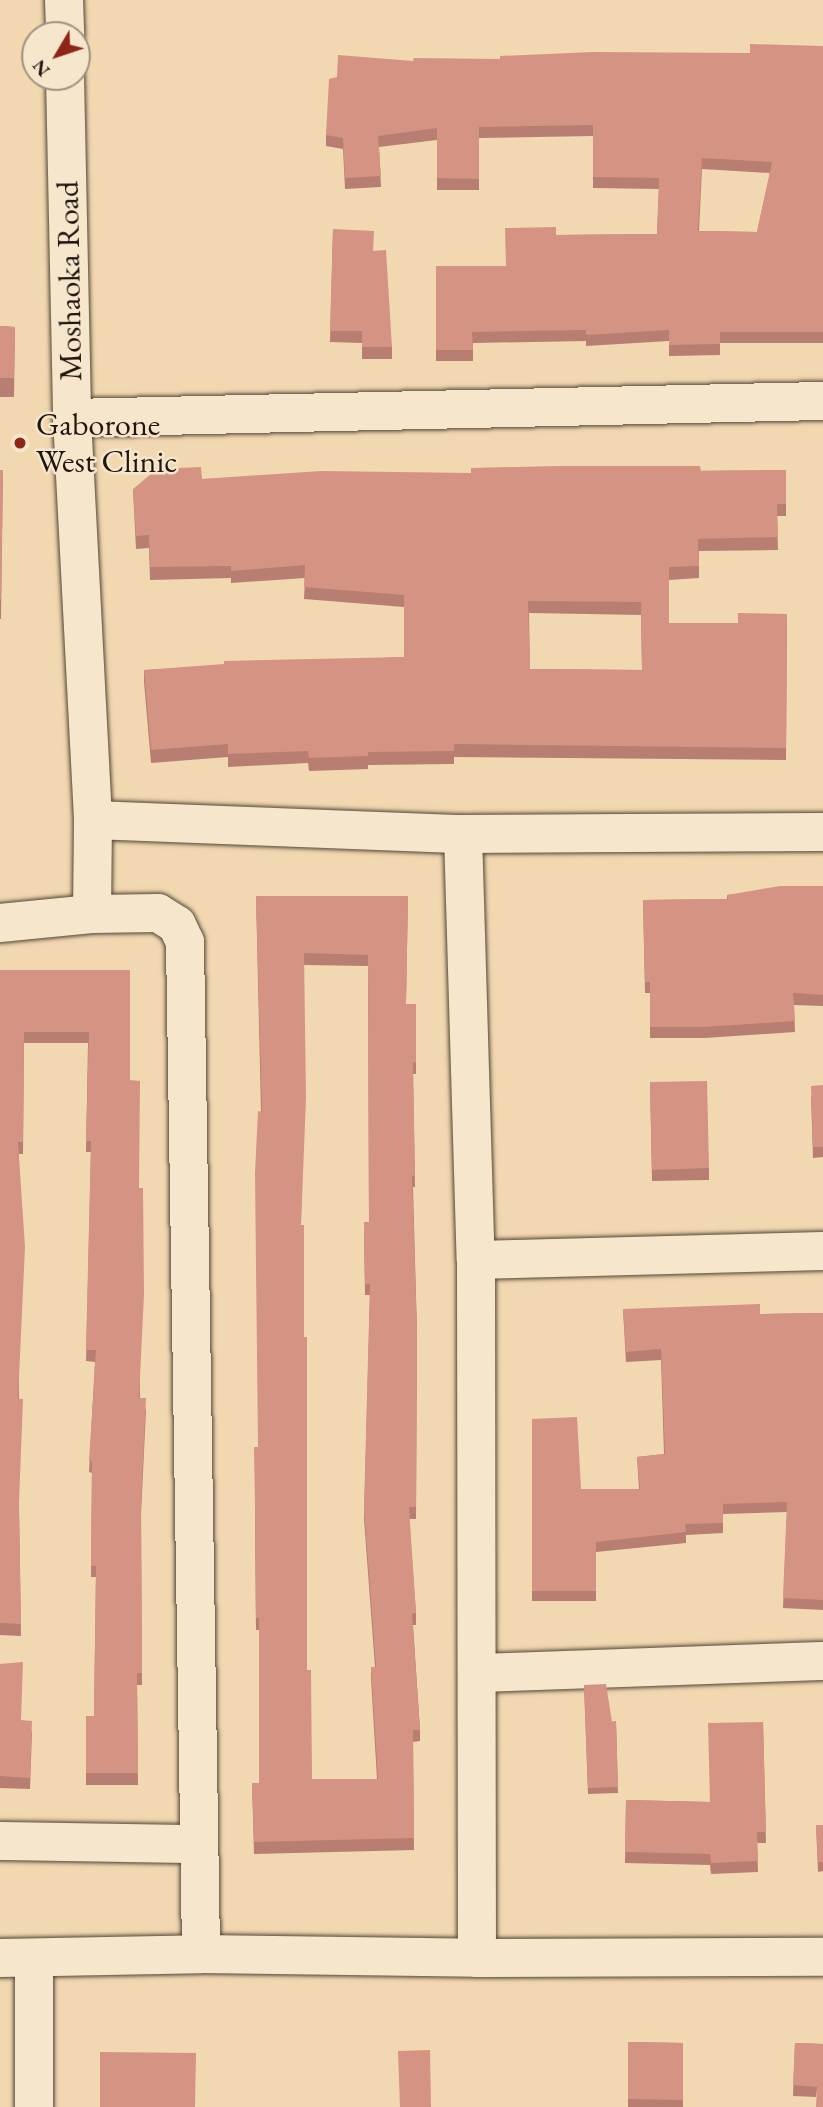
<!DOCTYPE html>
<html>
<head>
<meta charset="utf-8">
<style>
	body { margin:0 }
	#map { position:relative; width:823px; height:2107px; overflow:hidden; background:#f1d8b0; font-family:"EB Garamond",serif }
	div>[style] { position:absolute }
	.roads { filter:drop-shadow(0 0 2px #544637) drop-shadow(0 0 2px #544637) }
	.street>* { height:38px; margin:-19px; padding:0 19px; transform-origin:19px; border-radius:19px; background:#f6e6cc }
	.secondary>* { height:38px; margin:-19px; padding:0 19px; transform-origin:19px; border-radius:19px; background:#f6e6cc }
	.wall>* { inset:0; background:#b77e71 }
	.building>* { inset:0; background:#d59383 }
	.dots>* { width:19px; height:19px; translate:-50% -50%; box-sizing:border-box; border:4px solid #f6e6cc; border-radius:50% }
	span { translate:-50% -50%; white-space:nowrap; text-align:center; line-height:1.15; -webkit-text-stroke:5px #f6e6cc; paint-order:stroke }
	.street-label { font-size:32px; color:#20150f }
	.poi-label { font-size:32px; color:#20150f }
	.left { translate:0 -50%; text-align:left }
	.north { position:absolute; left:21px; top:21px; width:70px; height:70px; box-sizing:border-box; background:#f6e6cc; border:2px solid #a09280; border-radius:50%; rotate:231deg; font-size:19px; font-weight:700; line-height:28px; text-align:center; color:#20150f }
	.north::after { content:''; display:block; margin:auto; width:24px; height:32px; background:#8f2418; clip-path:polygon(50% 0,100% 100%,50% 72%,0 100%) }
</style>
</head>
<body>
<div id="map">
	<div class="roads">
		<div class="street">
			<div style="left:64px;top:0;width:35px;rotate:88deg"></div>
			<div style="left:65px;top:77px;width:341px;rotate:88.8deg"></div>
			<div style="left:72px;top:418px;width:403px;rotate:87deg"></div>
			<div style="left:93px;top:820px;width:94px;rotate:90.6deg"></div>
			<div style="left:72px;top:418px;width:751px;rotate:-1.3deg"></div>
			<div style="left:93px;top:820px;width:370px;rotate:2.2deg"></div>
			<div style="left:463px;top:834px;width:360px;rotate:-0.3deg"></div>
			<div style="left:463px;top:834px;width:426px;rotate:88.3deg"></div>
			<div style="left:476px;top:1260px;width:698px;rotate:89.92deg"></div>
			<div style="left:0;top:923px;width:92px;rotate:-5.6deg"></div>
			<div style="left:92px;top:914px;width:66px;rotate:-0.9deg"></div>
			<div style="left:158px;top:913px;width:22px;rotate:32deg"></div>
			<div style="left:177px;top:925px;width:19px;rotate:65deg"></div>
			<div style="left:185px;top:942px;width:1012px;rotate:89.09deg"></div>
			<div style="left:476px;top:1260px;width:347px;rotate:-1.5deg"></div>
			<div style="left:478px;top:1673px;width:345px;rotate:-2deg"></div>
			<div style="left:0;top:1841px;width:199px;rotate:0.9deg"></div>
			<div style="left:34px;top:1958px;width:149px;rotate:90deg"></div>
		</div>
		<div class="secondary">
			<div style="left:0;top:1958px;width:201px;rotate:-1.1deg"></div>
			<div style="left:201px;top:1954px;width:276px;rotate:0.8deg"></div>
			<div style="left:477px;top:1958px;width:346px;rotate:-0.2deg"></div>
		</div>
	</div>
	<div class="wall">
		<div style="clip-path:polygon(evenodd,823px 46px,823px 343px,720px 343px,720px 355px,669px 356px,669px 341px,586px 346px,586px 341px,473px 343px,473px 361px,436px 361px,436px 266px,506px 266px,556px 235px,657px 234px,659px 189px,593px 188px,593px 136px,479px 138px,479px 190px,437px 190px,437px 140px,379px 147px,381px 187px,345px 189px,343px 149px,326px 146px,326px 135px,337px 77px,413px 61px,750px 53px,823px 46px,702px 169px,770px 173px,757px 232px,699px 231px,702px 169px)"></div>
		<div style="clip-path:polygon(333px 229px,392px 347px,392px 359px,362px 359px,362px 343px,330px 342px)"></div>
		<div style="clip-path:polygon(0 326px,15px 327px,14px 397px,0 397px)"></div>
		<div style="clip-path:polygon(0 470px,3px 470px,1px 619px,0 619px)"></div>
		<div style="clip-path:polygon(evenodd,786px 470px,786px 516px,777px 516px,778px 550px,699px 551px,699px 578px,669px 580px,669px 623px,738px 623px,787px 614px,786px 760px,454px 757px,454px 764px,368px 765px,368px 769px,309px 771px,308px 763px,228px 767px,228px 757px,151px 763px,144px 682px,144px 670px,404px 657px,404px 607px,304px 599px,305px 578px,231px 583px,231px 578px,150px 580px,149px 548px,136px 549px,133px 489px,202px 479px,471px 473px,786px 470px,529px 613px,641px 615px,642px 670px,530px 669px,529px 613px)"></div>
		<div style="clip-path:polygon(823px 886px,823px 1006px,794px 1005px,795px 1032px,705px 1038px,650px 1038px,650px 993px,645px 993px,643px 900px,727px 899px,727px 895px)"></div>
		<div style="clip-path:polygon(evenodd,256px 896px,408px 896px,406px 1004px,416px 1004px,416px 1074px,413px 1074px,415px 1187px,413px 1187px,417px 1332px,416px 1519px,409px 1519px,416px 1613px,416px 1625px,413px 1625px,420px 1730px,420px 1741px,413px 1742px,414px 1850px,254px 1854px,252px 1783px,259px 1783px,259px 1630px,256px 1630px,255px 1520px,258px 1447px,261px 1112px,256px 896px,304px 965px,368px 966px,369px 1222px,364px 1233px,365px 1295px,370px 1295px,364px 1519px,375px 1667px,371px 1667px,371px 1679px,377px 1779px,312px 1779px,307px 1670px,304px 1337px,301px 1225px,304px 965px)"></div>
		<div style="clip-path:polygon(0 970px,130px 970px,130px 1080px,139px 1188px,140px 1398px,146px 1410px,141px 1515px,142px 1685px,137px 1685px,138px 1785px,86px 1785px,86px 1716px,94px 1716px,96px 1577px,91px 1577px,92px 1473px,89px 1472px,95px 1362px,86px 1361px,91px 1152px,86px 1152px,88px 1043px,24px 1043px,23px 1154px,19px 1154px,19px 1511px,21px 1636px,0 1635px)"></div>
		<div style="clip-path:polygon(650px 1082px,709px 1168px,709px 1180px,652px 1181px)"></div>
		<div style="clip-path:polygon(823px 1085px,823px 1157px,813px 1158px,811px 1097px)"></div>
		<div style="clip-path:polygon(623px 1309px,760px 1314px,823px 1313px,823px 1610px,783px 1608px,787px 1512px,723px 1514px,723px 1533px,686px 1535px,686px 1543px,596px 1552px,596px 1601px,532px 1601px,532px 1419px,581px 1489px,639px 1489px,637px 1457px,664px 1454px,661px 1360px,626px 1362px)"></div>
		<div style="clip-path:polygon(0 1664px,21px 1720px,32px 1732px,30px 1789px,0 1788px)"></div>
		<div style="clip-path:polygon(584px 1685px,612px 1722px,616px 1721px,618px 1793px,588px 1794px)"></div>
		<div style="clip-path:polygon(763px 1722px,766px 1843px,757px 1843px,758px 1872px,711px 1874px,710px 1865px,625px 1863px,626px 1800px,710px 1802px)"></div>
		<div style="clip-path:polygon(816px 1825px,823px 1825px,823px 1871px,818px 1872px)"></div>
		<div style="clip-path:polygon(628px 2042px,683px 2043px,683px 2107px,628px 2107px)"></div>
		<div style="clip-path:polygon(795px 2043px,823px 2044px,816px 2097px,793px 2096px)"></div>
	</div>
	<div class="building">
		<div style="clip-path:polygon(evenodd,750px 44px,823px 46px,823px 332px,720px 332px,720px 344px,669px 345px,669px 330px,586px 335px,586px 330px,472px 332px,473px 350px,436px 350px,436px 266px,506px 266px,505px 228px,556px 227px,556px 235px,657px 234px,659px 178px,593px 177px,593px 125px,479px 127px,479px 179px,437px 178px,437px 128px,378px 136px,381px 176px,345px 178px,343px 138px,326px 135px,329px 79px,337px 77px,338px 55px,413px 61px,414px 58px,500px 59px,500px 56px,593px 52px,750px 53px,750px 44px,702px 158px,772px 162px,757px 232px,698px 231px,702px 158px)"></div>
		<div style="clip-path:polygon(333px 229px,374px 231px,373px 251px,386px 250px,392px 347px,362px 347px,362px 331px,330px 331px)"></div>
		<div style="clip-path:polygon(0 326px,15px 327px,14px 378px,0 378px)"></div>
		<div style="clip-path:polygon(evenodd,556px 466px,700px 466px,701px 471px,786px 470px,786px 504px,777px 504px,778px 537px,698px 539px,699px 566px,669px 567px,669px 623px,738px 623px,738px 613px,787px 614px,786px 748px,454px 744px,454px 751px,368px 752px,368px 756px,309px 758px,308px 751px,228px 754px,228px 744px,151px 750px,144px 670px,224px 664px,224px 661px,404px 657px,404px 595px,304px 587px,305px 565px,231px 571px,231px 566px,150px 567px,149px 535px,136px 536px,133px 489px,157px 469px,201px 467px,202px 479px,321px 471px,471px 473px,471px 468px,556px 466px,528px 601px,641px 602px,642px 670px,530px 669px,528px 601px)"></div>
		<div style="clip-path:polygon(0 470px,3px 470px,1px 599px,0 599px)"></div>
		<div style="clip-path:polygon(780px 886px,823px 886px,823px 995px,793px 993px,795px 1021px,705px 1027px,650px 1027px,650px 982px,645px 982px,643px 900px,728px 899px,727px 895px)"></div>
		<div style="clip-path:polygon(evenodd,256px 896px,408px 896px,406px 1004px,416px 1004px,416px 1063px,413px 1062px,415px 1175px,412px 1176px,417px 1332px,416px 1507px,409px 1507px,416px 1613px,412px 1614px,420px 1730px,413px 1730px,414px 1838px,254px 1842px,252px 1783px,259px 1783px,259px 1618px,256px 1618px,255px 1508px,254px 1447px,258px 1447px,255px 1173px,258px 1111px,262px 1112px,256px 896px,304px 953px,368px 955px,369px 1222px,364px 1222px,365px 1284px,370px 1284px,364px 1508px,376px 1667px,371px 1667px,378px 1779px,312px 1779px,311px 1670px,307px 1670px,307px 1337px,304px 1337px,304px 1225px,301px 1225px,306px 1098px,304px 953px)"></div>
		<div style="clip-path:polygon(0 970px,130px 970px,130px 1080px,140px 1081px,139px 1188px,143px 1188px,144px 1294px,139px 1398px,146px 1398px,141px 1504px,142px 1673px,137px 1673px,138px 1773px,86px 1773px,86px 1716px,94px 1716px,96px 1566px,91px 1566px,92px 1461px,89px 1461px,96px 1350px,86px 1350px,91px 1141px,86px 1141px,89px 1032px,24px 1032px,23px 1142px,18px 1142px,25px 1247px,18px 1399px,23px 1399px,19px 1503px,21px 1624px,0 1623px)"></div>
		<div style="clip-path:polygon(707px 1081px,709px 1168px,652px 1170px,650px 1082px)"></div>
		<div style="clip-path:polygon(823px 1085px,823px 1147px,813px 1147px,811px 1086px)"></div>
		<div style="clip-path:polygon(760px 1304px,760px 1314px,823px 1313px,823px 1600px,783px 1598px,787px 1502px,723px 1504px,723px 1523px,685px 1524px,686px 1532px,596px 1542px,596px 1591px,532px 1591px,532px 1419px,577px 1417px,581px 1489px,640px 1489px,637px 1457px,665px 1454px,661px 1349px,626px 1352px,623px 1309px)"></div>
		<div style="clip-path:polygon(23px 1662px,21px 1720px,32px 1721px,30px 1778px,0 1776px,0 1664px)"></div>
		<div style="clip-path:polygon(606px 1684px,612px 1722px,616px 1721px,618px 1787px,588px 1788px,584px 1685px)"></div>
		<div style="clip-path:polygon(763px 1722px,766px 1832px,757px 1832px,758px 1861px,711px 1863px,710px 1854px,625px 1852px,626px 1800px,710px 1802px,708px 1723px)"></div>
		<div style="clip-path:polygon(816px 1825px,823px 1825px,823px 1862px,818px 1862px)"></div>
		<div style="clip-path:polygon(628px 2042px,683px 2043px,683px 2100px,628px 2099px)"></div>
		<div style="clip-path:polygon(795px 2043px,823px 2044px,823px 2107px,816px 2107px,817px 2087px,793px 2085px)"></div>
		<div style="clip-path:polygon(430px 2050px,431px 2107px,400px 2107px,398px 2051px)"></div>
		<div style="clip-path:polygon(100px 2052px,196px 2053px,195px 2107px,100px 2107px)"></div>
	</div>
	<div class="dots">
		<div style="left:20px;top:443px;background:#8f2418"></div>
	</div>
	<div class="street-label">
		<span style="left:69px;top:281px;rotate:-91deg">Moshaoka Road</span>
	</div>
	<div class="poi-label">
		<span class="left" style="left:36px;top:443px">Gaborone<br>West Clinic</span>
	</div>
	<div class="north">N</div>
</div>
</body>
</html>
